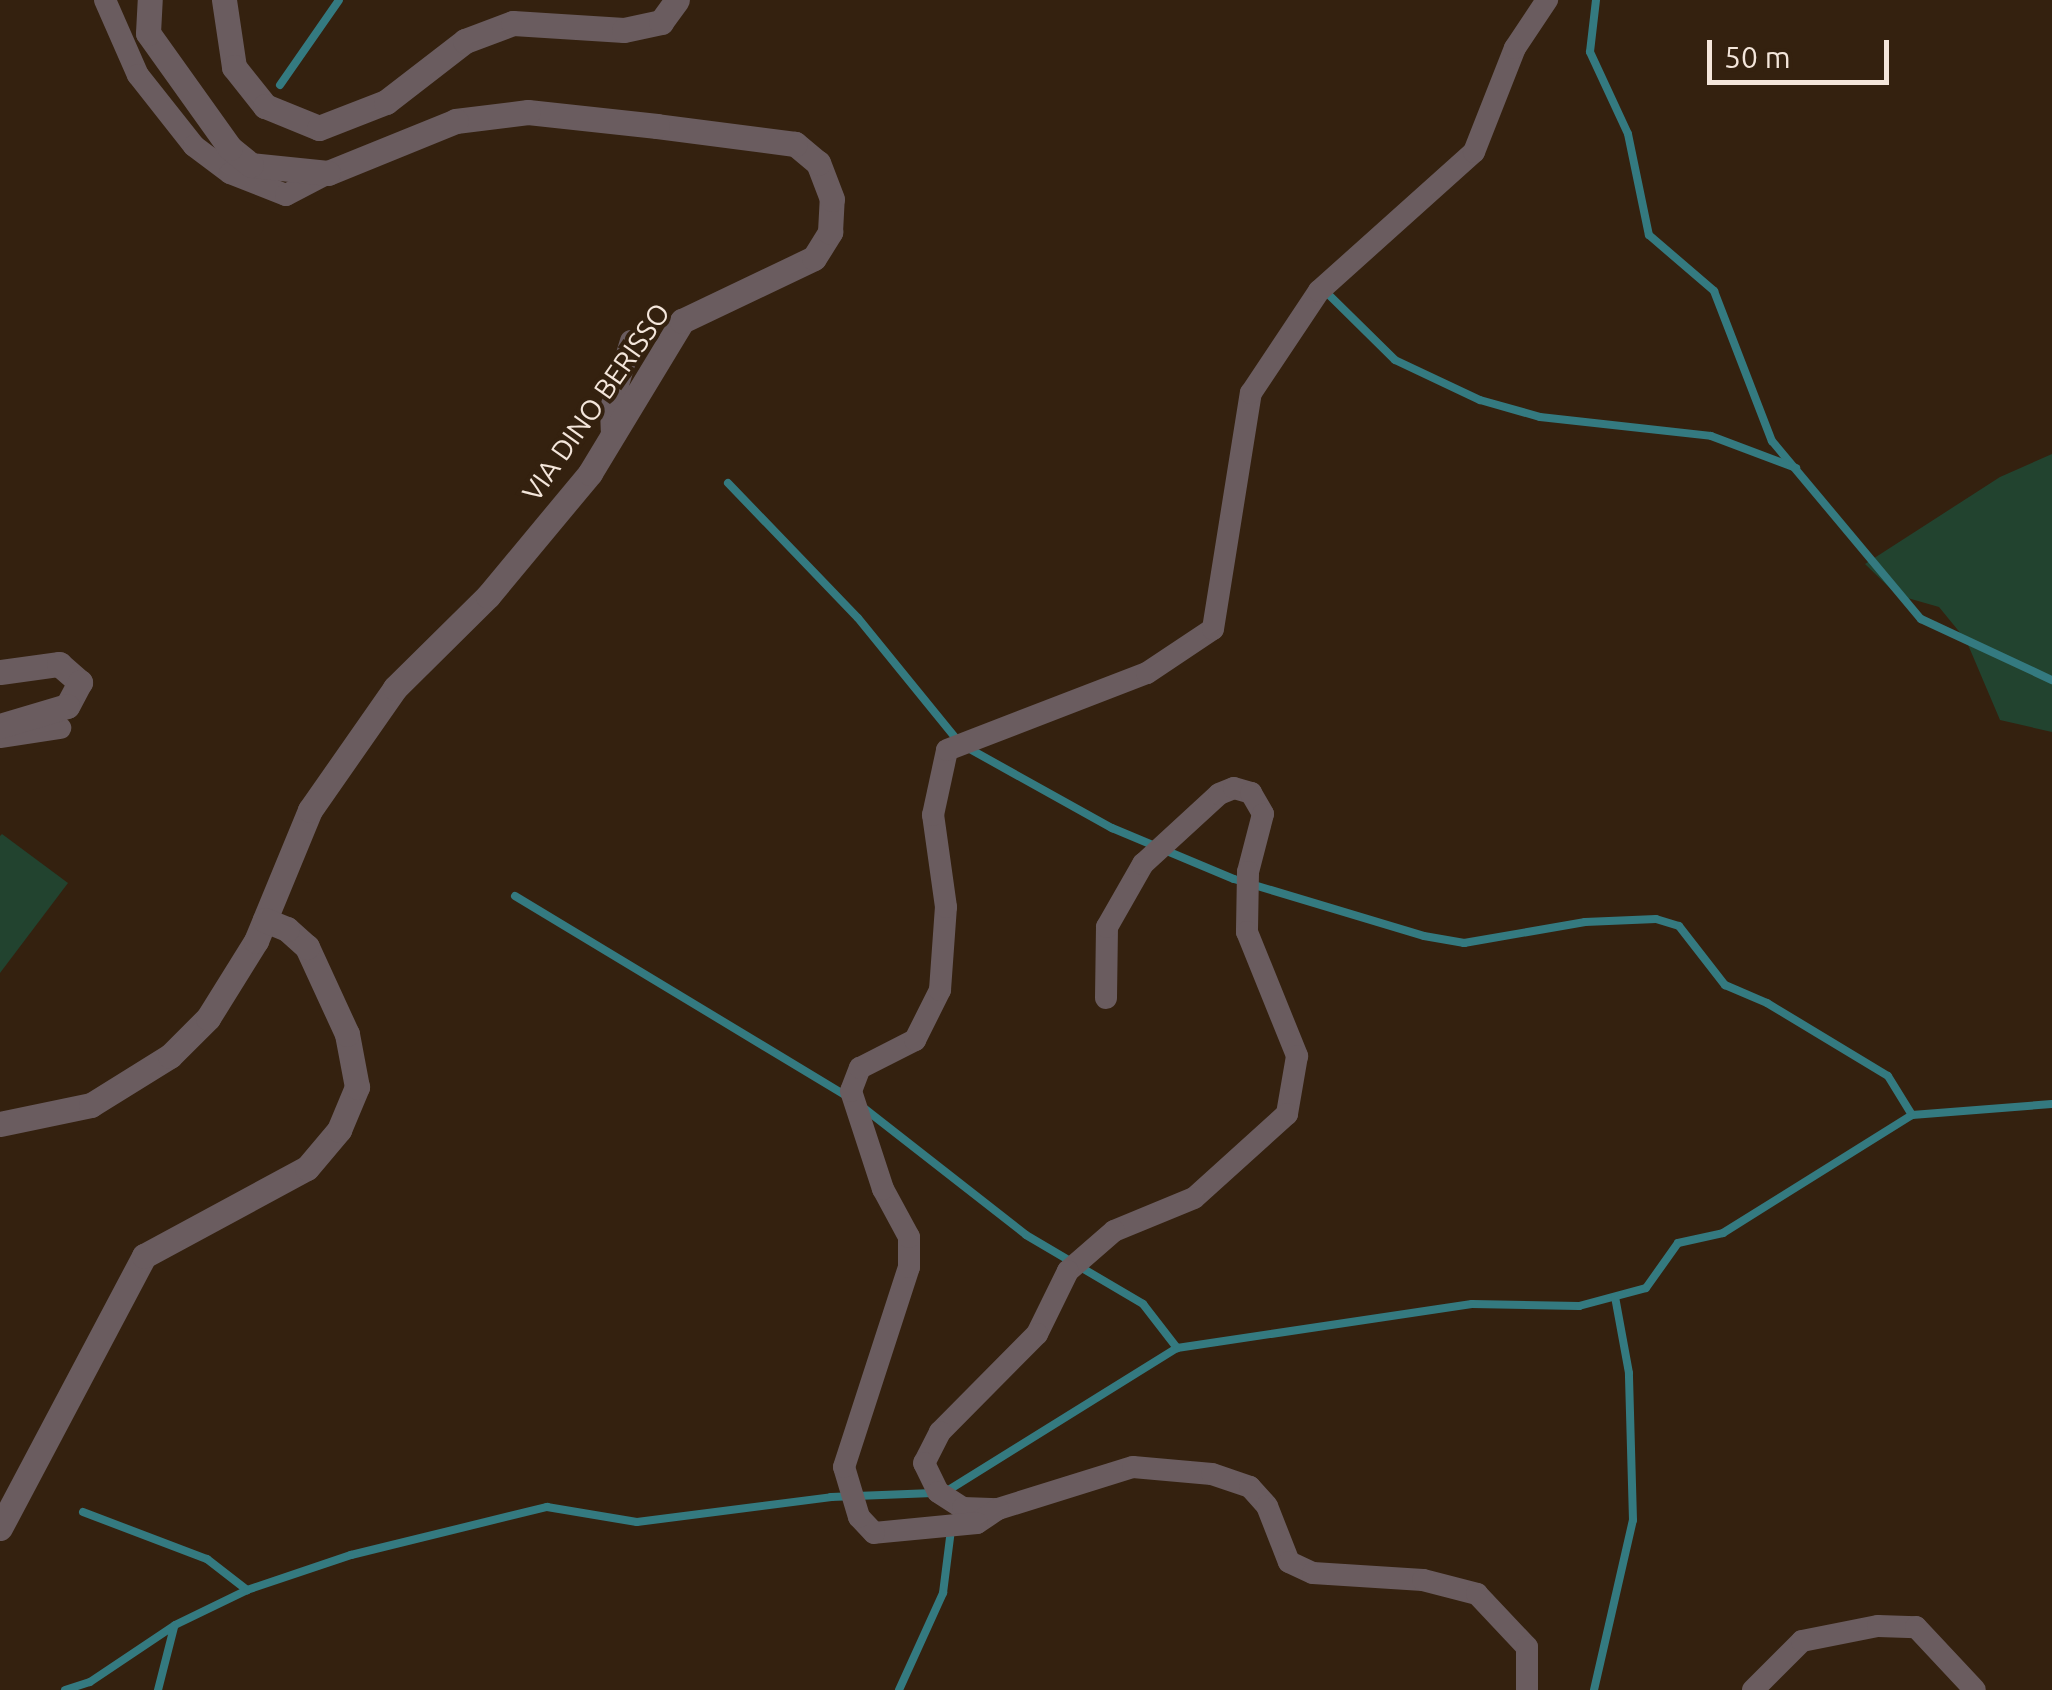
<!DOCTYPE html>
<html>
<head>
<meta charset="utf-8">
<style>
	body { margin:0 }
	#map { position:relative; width:2052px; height:1690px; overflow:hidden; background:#34210f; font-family:Ubuntu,sans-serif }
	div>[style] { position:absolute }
	.green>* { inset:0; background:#22432f }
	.stream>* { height:8px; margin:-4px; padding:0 4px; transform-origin:4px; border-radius:4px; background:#347a80 }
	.minor>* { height:22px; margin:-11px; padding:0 11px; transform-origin:11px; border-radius:11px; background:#6a5c5f }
	.tertiary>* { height:25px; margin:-12.5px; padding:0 12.5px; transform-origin:12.5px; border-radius:12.5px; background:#6a5c5f }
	span { translate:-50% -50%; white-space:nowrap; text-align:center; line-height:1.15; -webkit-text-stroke:8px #34210f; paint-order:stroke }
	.street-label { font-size:28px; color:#f4e6db }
	.scale { position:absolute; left:1707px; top:40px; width:182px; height:45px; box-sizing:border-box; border:5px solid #f4e6db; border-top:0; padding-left:12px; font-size:30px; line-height:35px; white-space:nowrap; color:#f4e6db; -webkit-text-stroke:8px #34210f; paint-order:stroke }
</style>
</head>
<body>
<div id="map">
	<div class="green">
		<div style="clip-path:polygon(2052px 454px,2052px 732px,2000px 720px,1966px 640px,1939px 607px,1897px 595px,1865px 564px,2000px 477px)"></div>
		<div style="clip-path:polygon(2px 834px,68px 883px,0 973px,0 836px)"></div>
	</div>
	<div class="stream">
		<div style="left:1596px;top:0;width:52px;rotate:96.6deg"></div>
		<div style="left:1590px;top:52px;width:90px;rotate:65.1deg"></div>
		<div style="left:1628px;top:134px;width:103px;rotate:78.3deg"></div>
		<div style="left:1649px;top:235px;width:86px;rotate:40.7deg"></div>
		<div style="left:1714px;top:291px;width:161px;rotate:68.9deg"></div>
		<div style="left:1772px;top:441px;width:232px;rotate:50.1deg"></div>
		<div style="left:1921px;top:619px;width:145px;rotate:25deg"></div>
		<div style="left:280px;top:85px;width:103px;rotate:-55.2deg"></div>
		<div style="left:1323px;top:289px;width:101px;rotate:44.6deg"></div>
		<div style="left:1395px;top:360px;width:94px;rotate:25.2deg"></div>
		<div style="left:1480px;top:400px;width:62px;rotate:15.8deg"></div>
		<div style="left:1540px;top:417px;width:172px;rotate:6.3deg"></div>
		<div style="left:1711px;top:436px;width:91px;rotate:20.6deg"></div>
		<div style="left:728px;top:483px;width:187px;rotate:46.1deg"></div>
		<div style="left:858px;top:618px;width:157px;rotate:50.9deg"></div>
		<div style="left:968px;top:748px;width:165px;rotate:29.1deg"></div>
		<div style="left:1112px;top:828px;width:132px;rotate:22.7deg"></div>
		<div style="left:1234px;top:879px;width:198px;rotate:16.7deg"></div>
		<div style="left:1424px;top:936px;width:41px;rotate:9.9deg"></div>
		<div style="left:1464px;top:943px;width:123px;rotate:-9.8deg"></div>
		<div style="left:1585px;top:922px;width:71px;rotate:-2.4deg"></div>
		<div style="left:1656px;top:919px;width:24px;rotate:17deg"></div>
		<div style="left:1679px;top:926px;width:75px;rotate:52.1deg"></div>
		<div style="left:1725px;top:985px;width:46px;rotate:23.2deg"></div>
		<div style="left:1767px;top:1003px;width:141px;rotate:31.1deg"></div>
		<div style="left:1888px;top:1076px;width:46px;rotate:58.4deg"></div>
		<div style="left:515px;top:896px;width:385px;rotate:31.1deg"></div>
		<div style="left:865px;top:1109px;width:204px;rotate:38deg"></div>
		<div style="left:1026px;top:1235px;width:136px;rotate:30.5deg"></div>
		<div style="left:1143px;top:1304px;width:56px;rotate:52.3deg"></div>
		<div style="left:947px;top:1491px;width:271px;rotate:-31.9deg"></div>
		<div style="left:1177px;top:1348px;width:298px;rotate:-8.5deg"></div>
		<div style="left:1472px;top:1304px;width:107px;rotate:1.1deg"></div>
		<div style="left:1579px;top:1306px;width:69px;rotate:-15deg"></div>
		<div style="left:1646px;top:1288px;width:55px;rotate:-54.6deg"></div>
		<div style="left:1678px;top:1243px;width:46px;rotate:-12.5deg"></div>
		<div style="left:1723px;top:1233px;width:223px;rotate:-32deg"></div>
		<div style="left:1912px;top:1115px;width:140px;rotate:-4.5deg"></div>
		<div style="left:83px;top:1512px;width:133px;rotate:20.8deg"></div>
		<div style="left:207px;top:1559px;width:51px;rotate:37.8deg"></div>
		<div style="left:65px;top:1690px;width:26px;rotate:-18deg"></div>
		<div style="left:90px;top:1682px;width:102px;rotate:-33.8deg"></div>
		<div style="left:175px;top:1625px;width:80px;rotate:-25.9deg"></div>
		<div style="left:247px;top:1590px;width:110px;rotate:-18.6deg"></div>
		<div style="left:351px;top:1555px;width:202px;rotate:-13.8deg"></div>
		<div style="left:547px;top:1507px;width:91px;rotate:9.5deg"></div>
		<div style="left:637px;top:1522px;width:196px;rotate:-7.3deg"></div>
		<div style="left:831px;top:1497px;width:102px;rotate:-2.2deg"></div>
		<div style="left:158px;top:1690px;width:65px;rotate:-75.7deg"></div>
		<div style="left:899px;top:1690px;width:107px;rotate:-65.6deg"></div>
		<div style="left:943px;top:1593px;width:64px;rotate:-82.8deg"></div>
		<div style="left:1594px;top:1690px;width:174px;rotate:-77.1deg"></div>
		<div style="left:1633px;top:1520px;width:147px;rotate:-91.6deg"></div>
		<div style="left:1629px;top:1373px;width:77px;rotate:-100.4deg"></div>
	</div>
	<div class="minor">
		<div style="left:105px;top:0;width:82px;rotate:66.3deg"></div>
		<div style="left:138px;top:75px;width:90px;rotate:51.7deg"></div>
		<div style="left:194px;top:146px;width:45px;rotate:36.9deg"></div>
		<div style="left:230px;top:173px;width:60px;rotate:21.4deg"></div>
		<div style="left:286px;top:195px;width:47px;rotate:-27.6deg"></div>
		<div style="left:612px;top:437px;width:29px;rotate:-92deg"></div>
		<div style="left:611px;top:408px;width:70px;rotate:-73.4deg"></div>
		<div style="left:0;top:737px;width:61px;rotate:-8.5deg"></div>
		<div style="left:1106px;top:998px;width:71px;rotate:-89.2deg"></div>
		<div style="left:1107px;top:927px;width:73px;rotate:-60.3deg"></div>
		<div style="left:1143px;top:864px;width:103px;rotate:-42.6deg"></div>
		<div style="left:1219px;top:794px;width:16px;rotate:-22deg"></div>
		<div style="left:1234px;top:788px;width:18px;rotate:16deg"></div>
		<div style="left:1251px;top:793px;width:24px;rotate:60deg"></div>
		<div style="left:1263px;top:814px;width:60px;rotate:104.5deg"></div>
		<div style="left:1248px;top:872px;width:60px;rotate:91deg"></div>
		<div style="left:1247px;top:932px;width:134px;rotate:68deg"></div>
		<div style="left:1297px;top:1056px;width:59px;rotate:99.8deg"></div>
		<div style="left:1287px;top:1114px;width:125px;rotate:137.9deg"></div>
		<div style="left:1194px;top:1198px;width:87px;rotate:157.6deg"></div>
		<div style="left:1114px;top:1231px;width:61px;rotate:139deg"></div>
		<div style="left:1068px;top:1271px;width:70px;rotate:116.2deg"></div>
		<div style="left:1037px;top:1334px;width:138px;rotate:134.7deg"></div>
		<div style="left:940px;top:1432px;width:35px;rotate:117deg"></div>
		<div style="left:924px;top:1463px;width:32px;rotate:64deg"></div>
		<div style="left:938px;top:1492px;width:30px;rotate:33deg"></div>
		<div style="left:963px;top:1508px;width:35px;rotate:2deg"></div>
		<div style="left:998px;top:1509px;width:141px;rotate:-17.3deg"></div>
		<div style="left:1133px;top:1467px;width:79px;rotate:5.1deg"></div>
		<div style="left:1212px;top:1474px;width:40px;rotate:18.9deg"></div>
		<div style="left:1250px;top:1487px;width:25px;rotate:48deg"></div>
		<div style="left:1267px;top:1506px;width:60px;rotate:68.6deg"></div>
		<div style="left:1289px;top:1562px;width:26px;rotate:25deg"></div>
		<div style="left:1313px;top:1573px;width:110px;rotate:3.6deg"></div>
		<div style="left:1423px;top:1580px;width:56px;rotate:14.5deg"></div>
		<div style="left:1477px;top:1594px;width:73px;rotate:46.7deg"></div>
		<div style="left:1527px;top:1647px;width:43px;rotate:90deg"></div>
		<div style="left:998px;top:1509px;width:25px;rotate:146deg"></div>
		<div style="left:977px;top:1523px;width:103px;rotate:174.5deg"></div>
		<div style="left:874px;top:1533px;width:22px;rotate:-133deg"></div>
		<div style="left:859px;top:1517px;width:52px;rotate:-106.7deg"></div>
		<div style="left:844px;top:1467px;width:210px;rotate:-72deg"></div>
		<div style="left:909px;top:1267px;width:30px;rotate:-90deg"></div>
		<div style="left:909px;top:1237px;width:55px;rotate:-118.4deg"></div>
		<div style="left:883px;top:1189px;width:103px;rotate:-108.1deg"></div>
		<div style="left:851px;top:1091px;width:25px;rotate:-69deg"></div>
		<div style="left:860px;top:1068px;width:62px;rotate:-27deg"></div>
		<div style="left:915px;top:1040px;width:56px;rotate:-63.4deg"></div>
		<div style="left:940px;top:990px;width:83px;rotate:-85.9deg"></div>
		<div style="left:946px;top:907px;width:93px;rotate:-98deg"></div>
		<div style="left:933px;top:815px;width:66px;rotate:-77.8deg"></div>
		<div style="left:947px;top:750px;width:214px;rotate:-21.1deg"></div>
		<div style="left:1147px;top:673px;width:79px;rotate:-33.7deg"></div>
		<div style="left:1213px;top:629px;width:239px;rotate:-80.9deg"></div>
		<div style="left:1251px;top:393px;width:123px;rotate:-56.3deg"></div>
		<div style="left:1319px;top:291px;width:208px;rotate:-41.9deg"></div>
		<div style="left:1474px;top:152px;width:112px;rotate:-68.5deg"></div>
		<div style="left:1515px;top:48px;width:58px;rotate:-56.3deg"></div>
		<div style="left:1753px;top:1690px;width:69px;rotate:-45deg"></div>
		<div style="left:1802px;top:1641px;width:77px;rotate:-11.2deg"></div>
		<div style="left:1878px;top:1626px;width:38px;rotate:2deg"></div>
		<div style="left:1916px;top:1627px;width:86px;rotate:46.9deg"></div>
	</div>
	<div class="tertiary">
		<div style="left:224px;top:0;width:68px;rotate:81.5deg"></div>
		<div style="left:234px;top:67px;width:50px;rotate:51.5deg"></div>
		<div style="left:265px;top:106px;width:58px;rotate:22.2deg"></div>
		<div style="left:319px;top:128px;width:72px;rotate:-21.2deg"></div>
		<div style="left:386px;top:102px;width:100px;rotate:-37.7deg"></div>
		<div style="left:465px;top:41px;width:51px;rotate:-20.6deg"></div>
		<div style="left:513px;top:23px;width:111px;rotate:3.6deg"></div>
		<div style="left:624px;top:30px;width:38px;rotate:-12deg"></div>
		<div style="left:661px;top:22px;width:27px;rotate:-54deg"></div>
		<div style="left:0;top:672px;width:60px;rotate:-7.7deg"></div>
		<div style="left:59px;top:664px;width:28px;rotate:41deg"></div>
		<div style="left:80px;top:682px;width:27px;rotate:118deg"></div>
		<div style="left:67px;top:706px;width:70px;rotate:163.4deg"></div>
		<div style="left:0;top:1124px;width:93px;rotate:-11.8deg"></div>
		<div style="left:91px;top:1105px;width:93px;rotate:-31.8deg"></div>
		<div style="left:170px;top:1056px;width:54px;rotate:-45deg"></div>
		<div style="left:208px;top:1018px;width:91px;rotate:-58.1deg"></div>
		<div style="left:256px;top:941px;width:142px;rotate:-67.6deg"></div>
		<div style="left:310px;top:810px;width:149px;rotate:-55.1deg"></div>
		<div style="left:395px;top:688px;width:131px;rotate:-44.7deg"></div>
		<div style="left:488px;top:596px;width:160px;rotate:-50.3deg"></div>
		<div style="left:590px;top:473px;width:178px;rotate:-58.8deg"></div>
		<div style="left:682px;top:321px;width:146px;rotate:-25.5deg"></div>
		<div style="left:814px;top:258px;width:31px;rotate:-58deg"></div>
		<div style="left:830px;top:232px;width:33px;rotate:-87deg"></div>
		<div style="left:832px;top:199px;width:39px;rotate:-111deg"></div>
		<div style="left:818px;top:163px;width:30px;rotate:-140deg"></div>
		<div style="left:795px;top:144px;width:139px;rotate:-172.6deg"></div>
		<div style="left:657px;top:126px;width:130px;rotate:-173.8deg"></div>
		<div style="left:528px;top:112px;width:73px;rotate:172.9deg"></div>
		<div style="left:456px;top:121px;width:138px;rotate:157.9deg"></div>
		<div style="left:328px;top:173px;width:77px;rotate:-174.1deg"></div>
		<div style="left:251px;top:165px;width:27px;rotate:-141deg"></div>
		<div style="left:230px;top:148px;width:141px;rotate:-125.5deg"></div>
		<div style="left:148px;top:33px;width:33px;rotate:-87deg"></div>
		<div style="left:0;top:1528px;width:308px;rotate:-62.1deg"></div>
		<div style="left:144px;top:1256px;width:185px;rotate:-28.4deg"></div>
		<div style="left:307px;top:1168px;width:50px;rotate:-49.9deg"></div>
		<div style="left:339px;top:1130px;width:47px;rotate:-67.3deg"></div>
		<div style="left:357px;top:1087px;width:54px;rotate:-100.7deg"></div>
		<div style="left:347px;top:1034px;width:96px;rotate:-114.7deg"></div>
		<div style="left:307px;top:947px;width:27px;rotate:-138deg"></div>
		<div style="left:287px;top:929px;width:24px;rotate:-158deg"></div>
	</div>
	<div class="street-label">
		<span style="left:596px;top:402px;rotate:-55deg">VIA DINO BERISSO</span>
	</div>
	<div class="scale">50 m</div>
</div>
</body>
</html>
